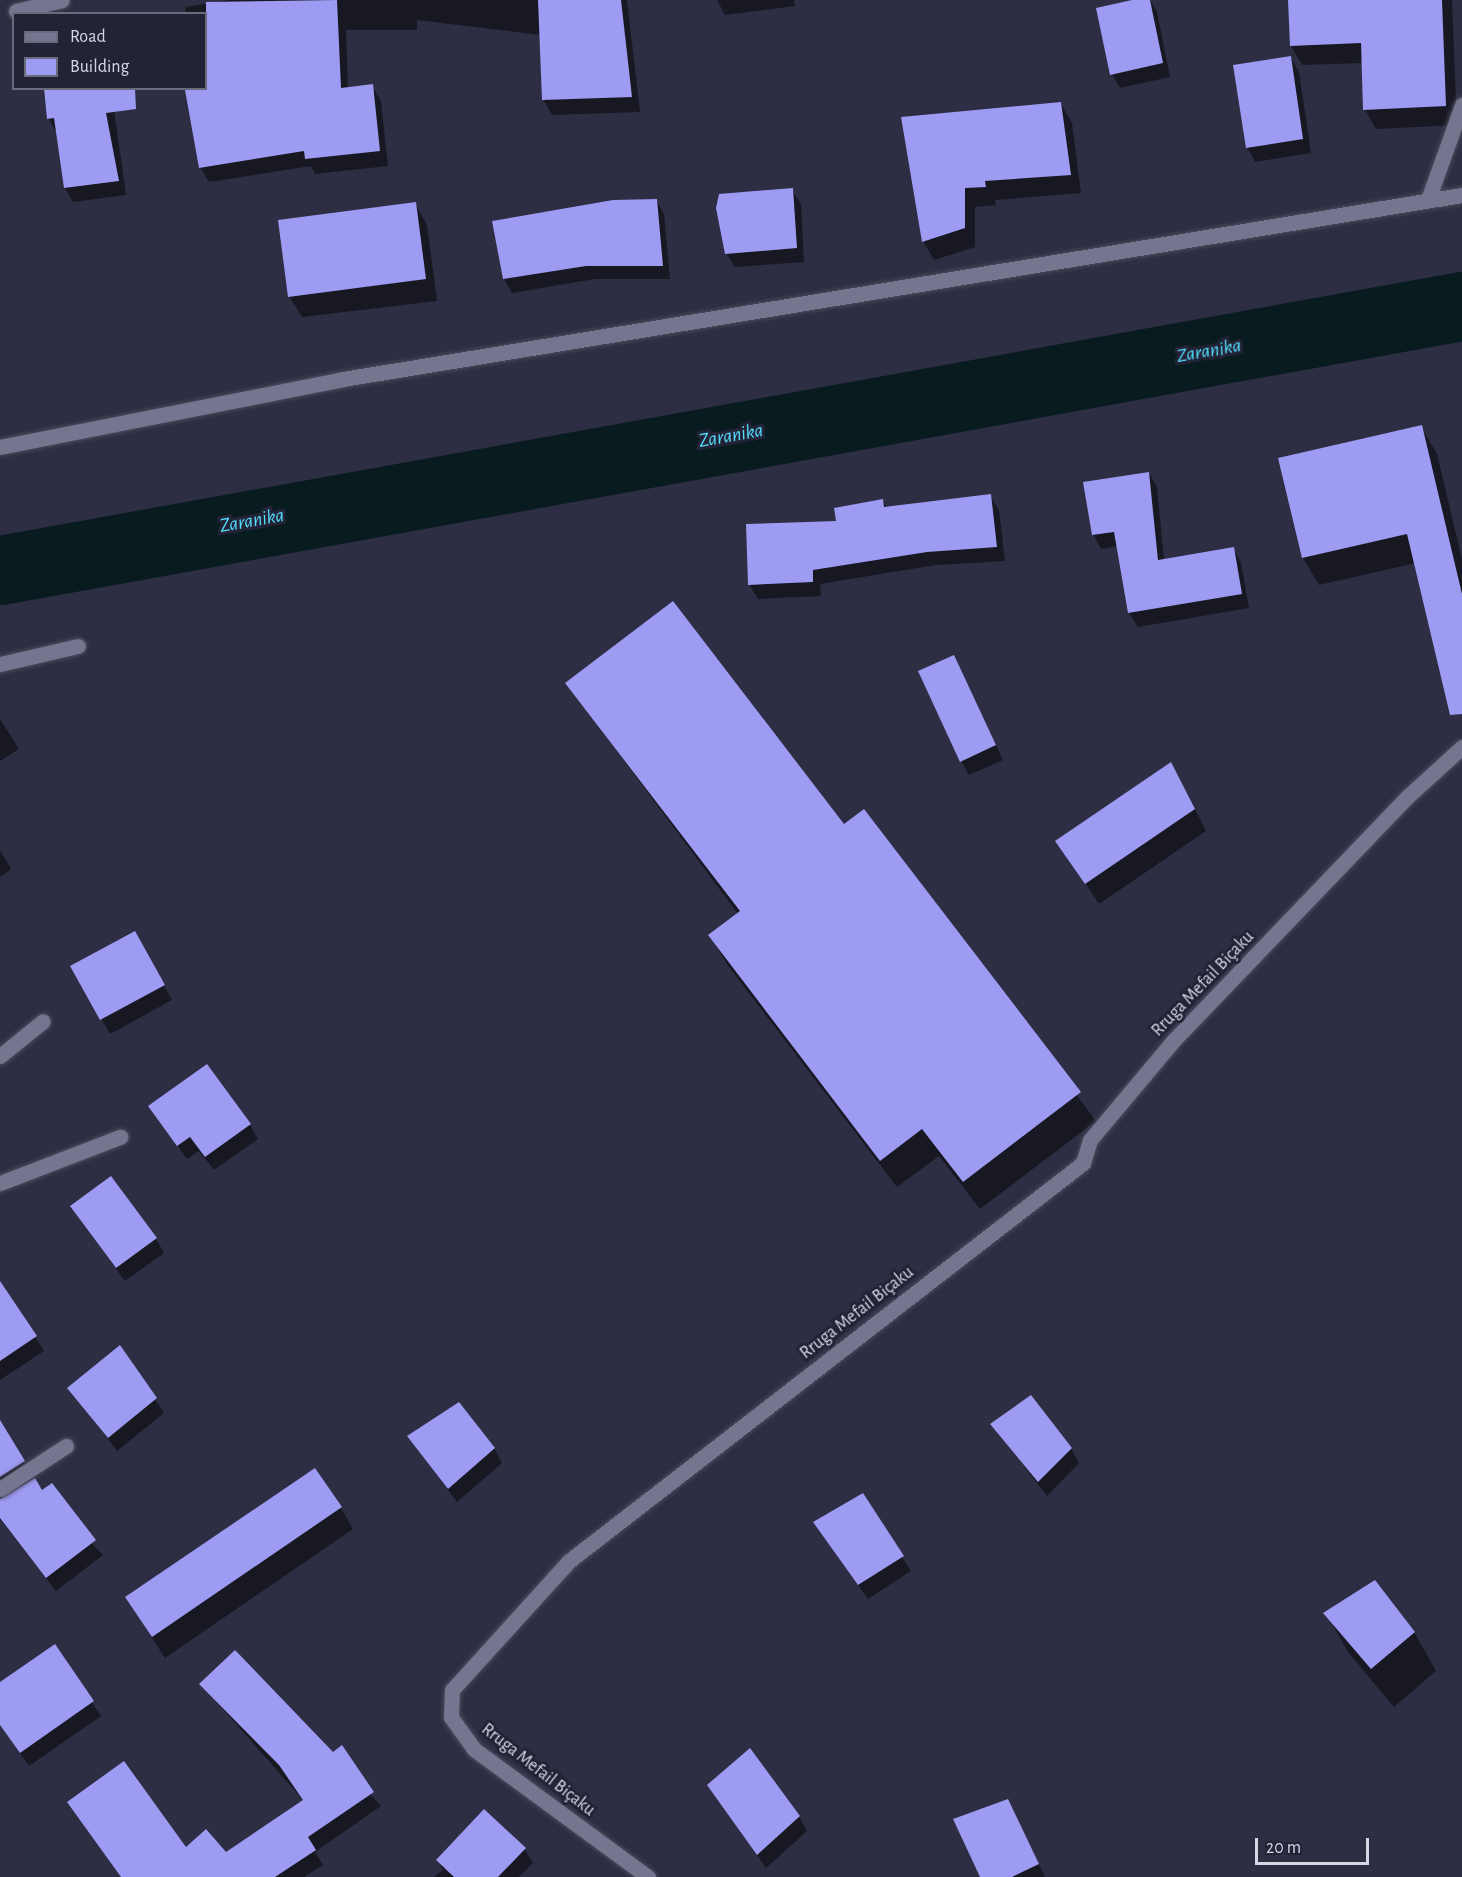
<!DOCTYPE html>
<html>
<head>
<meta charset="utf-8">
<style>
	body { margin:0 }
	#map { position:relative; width:1462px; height:1877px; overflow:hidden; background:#2d2d43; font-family:"Alegreya Sans",sans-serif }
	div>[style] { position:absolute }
	.shadow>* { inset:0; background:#0007 }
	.river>* { height:69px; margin:-34.5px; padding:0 34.5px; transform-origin:34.5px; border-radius:34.5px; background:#081b1f }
	.building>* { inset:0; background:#9e9bf3 }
	.roads { filter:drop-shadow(0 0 2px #4b4b5d) drop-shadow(0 0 2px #4b4b5d) }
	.minor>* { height:15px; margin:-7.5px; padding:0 7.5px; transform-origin:7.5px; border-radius:7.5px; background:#75758f }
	span { translate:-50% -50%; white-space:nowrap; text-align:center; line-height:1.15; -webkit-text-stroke:6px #232338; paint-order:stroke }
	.street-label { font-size:18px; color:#d5d6e4 }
	.water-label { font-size:20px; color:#53e0fe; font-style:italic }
	.legend { position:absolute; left:12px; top:12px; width:195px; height:78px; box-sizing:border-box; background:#232338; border:2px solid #6a6b7d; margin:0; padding:8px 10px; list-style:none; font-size:18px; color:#d5d6e4 }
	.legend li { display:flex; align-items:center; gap:12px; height:30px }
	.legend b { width:30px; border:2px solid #6a6b7d }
	.scale { position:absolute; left:1255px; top:1838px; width:114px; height:27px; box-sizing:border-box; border:3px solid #d5d6e4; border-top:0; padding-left:8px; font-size:18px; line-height:21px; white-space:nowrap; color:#d5d6e4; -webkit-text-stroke:4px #232338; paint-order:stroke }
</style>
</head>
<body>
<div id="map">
	<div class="shadow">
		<div style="clip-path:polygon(230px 0,627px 0,640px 112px,552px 115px,543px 99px,541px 35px,417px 20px,417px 30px,346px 30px,348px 88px,372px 86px,381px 101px,388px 166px,315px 174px,311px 166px,209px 182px,200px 167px,198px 88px,206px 88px,206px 14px,186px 14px,185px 7px)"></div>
		<div style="clip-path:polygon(717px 0,794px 0,795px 6px,725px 15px)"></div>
		<div style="clip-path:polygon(1139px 0,1150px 0,1157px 12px,1170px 77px,1120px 88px,1112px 74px)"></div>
		<div style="clip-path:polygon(1290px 0,1452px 0,1457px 125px,1376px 129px,1365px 110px,1363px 63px,1302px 65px,1291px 46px)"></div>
		<div style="clip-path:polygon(1291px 58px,1299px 72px,1311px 153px,1255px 162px,1247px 147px)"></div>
		<div style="clip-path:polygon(111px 88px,126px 195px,73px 202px,65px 188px,57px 133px,48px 118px)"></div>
		<div style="clip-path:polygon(1061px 104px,1072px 123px,1081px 193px,995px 200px,996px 205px,975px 207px,975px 247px,934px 260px,923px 241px,903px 118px)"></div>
		<div style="clip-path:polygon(792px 190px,801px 204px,804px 262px,735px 267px,726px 253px)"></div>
		<div style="clip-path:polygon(656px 200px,664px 214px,670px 279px,595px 279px,512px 293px,504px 279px,494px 222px)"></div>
		<div style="clip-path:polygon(415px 204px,427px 225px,437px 301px,302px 317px,289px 296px)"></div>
		<div style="clip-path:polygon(1421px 427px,1437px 454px,1462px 559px,1462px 701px,1416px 563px,1319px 585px,1303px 558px)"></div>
		<div style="clip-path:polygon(1149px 473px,1157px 487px,1164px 560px,1233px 548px,1241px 563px,1249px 608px,1138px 627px,1129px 613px,1118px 546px,1101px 549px,1093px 534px)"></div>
		<div style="clip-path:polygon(990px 496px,999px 510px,1005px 561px,936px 565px,820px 584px,821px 596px,758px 599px,749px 584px,838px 522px,882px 500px,887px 508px)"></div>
		<div style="clip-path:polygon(961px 671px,1003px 760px,969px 775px,961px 761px)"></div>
		<div style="clip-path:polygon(567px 684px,844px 826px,864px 811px,1096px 1121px,980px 1209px,939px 1156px,897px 1187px,726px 963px,710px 935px,738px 914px)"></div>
		<div style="clip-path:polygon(0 719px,19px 749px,0 761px)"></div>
		<div style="clip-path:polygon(1183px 786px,1206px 831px,1099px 904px,1057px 841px)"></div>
		<div style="clip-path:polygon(0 850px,11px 869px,0 877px)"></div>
		<div style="clip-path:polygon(143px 947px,172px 1000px,110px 1034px,72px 967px)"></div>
		<div style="clip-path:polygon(150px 1107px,250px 1125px,258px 1139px,214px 1170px,199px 1151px,187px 1159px)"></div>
		<div style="clip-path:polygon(80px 1220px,156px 1239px,164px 1253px,125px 1281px)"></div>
		<div style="clip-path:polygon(2px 1286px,44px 1351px,0 1380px,0 1287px)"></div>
		<div style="clip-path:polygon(119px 1347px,164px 1413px,117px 1451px,69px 1388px)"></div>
		<div style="clip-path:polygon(0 1423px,32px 1476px,1px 1498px,42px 1492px,103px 1555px,56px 1591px,0 1519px)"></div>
		<div style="clip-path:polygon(992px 1424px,1071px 1448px,1079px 1463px,1047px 1496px)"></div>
		<div style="clip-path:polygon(409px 1437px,494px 1448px,502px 1463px,457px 1502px)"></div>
		<div style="clip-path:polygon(863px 1495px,911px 1571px,868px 1599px,823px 1536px)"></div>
		<div style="clip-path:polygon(341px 1508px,353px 1529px,165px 1658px,127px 1598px)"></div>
		<div style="clip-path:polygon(1326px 1613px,1414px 1632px,1436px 1671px,1394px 1707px,1348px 1652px)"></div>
		<div style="clip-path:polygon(54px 1646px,101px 1716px,29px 1766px,0 1725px,0 1684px)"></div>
		<div style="clip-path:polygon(201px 1684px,333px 1754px,381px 1806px,315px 1852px,323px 1865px,304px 1877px,121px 1877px,69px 1802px,185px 1849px,226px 1854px,304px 1801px)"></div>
		<div style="clip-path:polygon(709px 1786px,799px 1816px,807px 1831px,766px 1868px)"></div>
		<div style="clip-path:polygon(1015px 1815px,1045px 1877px,982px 1877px)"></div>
		<div style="clip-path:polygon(524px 1849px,533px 1863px,519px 1877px,434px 1877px,443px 1870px,438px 1861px)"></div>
	</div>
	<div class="river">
		<div style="left:0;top:570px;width:1486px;rotate:-10.24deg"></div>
	</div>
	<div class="building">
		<div style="clip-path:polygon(337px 0,341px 88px,373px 84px,380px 151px,305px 159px,304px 151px,199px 168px,185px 90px,206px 88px,206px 2px)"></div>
		<div style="clip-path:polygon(538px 0,621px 0,632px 97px,542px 100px)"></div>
		<div style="clip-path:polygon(1132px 0,1150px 0,1163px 63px,1110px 75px,1096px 8px)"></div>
		<div style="clip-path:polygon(1288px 0,1442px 0,1446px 106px,1363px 110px,1361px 43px,1290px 46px)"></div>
		<div style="clip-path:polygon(1291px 56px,1303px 139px,1246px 148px,1233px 65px)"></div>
		<div style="clip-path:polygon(44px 88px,135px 88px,136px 109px,106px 113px,119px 181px,64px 188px,54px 118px,47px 119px)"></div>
		<div style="clip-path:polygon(1061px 102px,1071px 175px,985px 181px,986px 187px,965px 188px,965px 228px,922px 242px,901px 117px)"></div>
		<div style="clip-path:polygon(793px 188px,797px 248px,725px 254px,716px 208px,719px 194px)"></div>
		<div style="clip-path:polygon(657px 199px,663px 266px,586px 266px,503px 279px,492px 221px,613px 200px)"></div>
		<div style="clip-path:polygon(416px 202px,426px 279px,288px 297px,278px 220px)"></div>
		<div style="clip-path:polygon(1422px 425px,1462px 594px,1462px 714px,1450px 715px,1407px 534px,1302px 558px,1278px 458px)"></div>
		<div style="clip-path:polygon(1149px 472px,1158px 560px,1234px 547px,1242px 594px,1128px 613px,1114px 532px,1092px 535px,1083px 482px)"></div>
		<div style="clip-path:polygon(991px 494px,997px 547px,927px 552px,813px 570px,813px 582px,748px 585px,746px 524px,836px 521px,834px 508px,883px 499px,884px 507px)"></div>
		<div style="clip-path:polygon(673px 601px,844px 824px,864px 809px,1081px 1092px,963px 1182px,922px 1129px,880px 1161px,708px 935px,740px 911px,565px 683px)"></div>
		<div style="clip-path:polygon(954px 655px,996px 745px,960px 762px,918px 671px)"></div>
		<div style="clip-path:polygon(1171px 762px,1195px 809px,1085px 884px,1055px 841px)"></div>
		<div style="clip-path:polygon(135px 931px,165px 985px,100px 1020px,70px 966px)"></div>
		<div style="clip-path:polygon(207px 1064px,251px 1124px,205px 1157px,190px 1137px,177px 1146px,148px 1106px)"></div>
		<div style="clip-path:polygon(111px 1176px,157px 1238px,116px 1268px,70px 1206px)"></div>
		<div style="clip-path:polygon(0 1281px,37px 1336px,0 1361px)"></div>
		<div style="clip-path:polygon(120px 1345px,157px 1398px,108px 1438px,67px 1388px)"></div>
		<div style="clip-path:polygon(1031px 1395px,1072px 1448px,1038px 1482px,990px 1424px)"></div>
		<div style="clip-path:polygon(459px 1402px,495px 1448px,448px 1489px,407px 1436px)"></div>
		<div style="clip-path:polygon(0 1420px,25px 1461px,0 1477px)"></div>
		<div style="clip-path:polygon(315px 1468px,342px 1507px,152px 1637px,125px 1597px)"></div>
		<div style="clip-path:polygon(35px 1478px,42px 1490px,52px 1483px,96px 1540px,46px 1578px,0 1518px,0 1499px)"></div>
		<div style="clip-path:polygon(863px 1493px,904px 1556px,858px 1585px,813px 1522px)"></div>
		<div style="clip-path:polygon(1375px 1580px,1415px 1632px,1371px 1669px,1323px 1613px)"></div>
		<div style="clip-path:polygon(55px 1644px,94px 1701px,20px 1753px,0 1725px,0 1682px)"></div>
		<div style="clip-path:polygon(235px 1650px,333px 1752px,342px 1745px,374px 1792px,308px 1837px,316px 1850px,275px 1877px,121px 1877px,67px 1802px,124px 1761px,186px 1847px,206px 1829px,226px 1852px,303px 1800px,279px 1765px,199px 1684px)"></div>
		<div style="clip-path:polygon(750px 1748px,800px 1816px,757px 1855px,707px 1785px)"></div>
		<div style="clip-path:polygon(1008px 1799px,1039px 1864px,1012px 1877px,980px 1877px,953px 1819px)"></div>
		<div style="clip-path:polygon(484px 1809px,526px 1848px,498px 1877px,454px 1877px,436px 1860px)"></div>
	</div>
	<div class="roads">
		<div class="minor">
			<div style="left:16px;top:11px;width:47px;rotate:-13.4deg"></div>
			<div style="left:1429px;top:197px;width:98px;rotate:-70.3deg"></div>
			<div style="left:0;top:447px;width:350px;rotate:-11.2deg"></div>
			<div style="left:343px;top:379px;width:1134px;rotate:-9.34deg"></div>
			<div style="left:0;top:664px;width:80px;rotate:-13deg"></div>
			<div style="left:0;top:1056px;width:55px;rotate:-39.1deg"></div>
			<div style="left:0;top:1183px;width:129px;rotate:-21deg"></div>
			<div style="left:0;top:1489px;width:79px;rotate:-33.1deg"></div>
			<div style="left:648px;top:1877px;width:216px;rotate:-143.7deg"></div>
			<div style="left:474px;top:1749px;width:39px;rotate:-126deg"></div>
			<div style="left:451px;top:1717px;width:27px;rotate:-88deg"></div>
			<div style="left:452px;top:1690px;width:174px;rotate:-47.8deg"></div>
			<div style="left:569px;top:1561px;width:650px;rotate:-37.75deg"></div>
			<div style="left:1083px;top:1163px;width:24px;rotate:-73deg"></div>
			<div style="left:1090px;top:1140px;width:129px;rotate:-50deg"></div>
			<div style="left:1173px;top:1041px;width:337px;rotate:-46.2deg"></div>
			<div style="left:1406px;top:798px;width:76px;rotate:-42.3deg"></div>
		</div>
	</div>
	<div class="street-label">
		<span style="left:1203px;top:984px;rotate:-46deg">Rruga Mefail Biçaku</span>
		<span style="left:857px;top:1313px;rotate:-38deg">Rruga Mefail Biçaku</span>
		<span style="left:538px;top:1770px;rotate:38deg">Rruga Mefail Biçaku</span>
	</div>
	<div class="water-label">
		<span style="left:1209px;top:351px;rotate:-10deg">Zaranika</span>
		<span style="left:731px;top:436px;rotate:-10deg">Zaranika</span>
		<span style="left:252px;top:521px;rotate:-10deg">Zaranika</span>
	</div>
	<ul class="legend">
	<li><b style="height:8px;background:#75758f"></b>Road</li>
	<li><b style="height:16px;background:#9e9bf3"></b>Building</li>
	</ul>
	<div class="scale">20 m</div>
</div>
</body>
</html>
